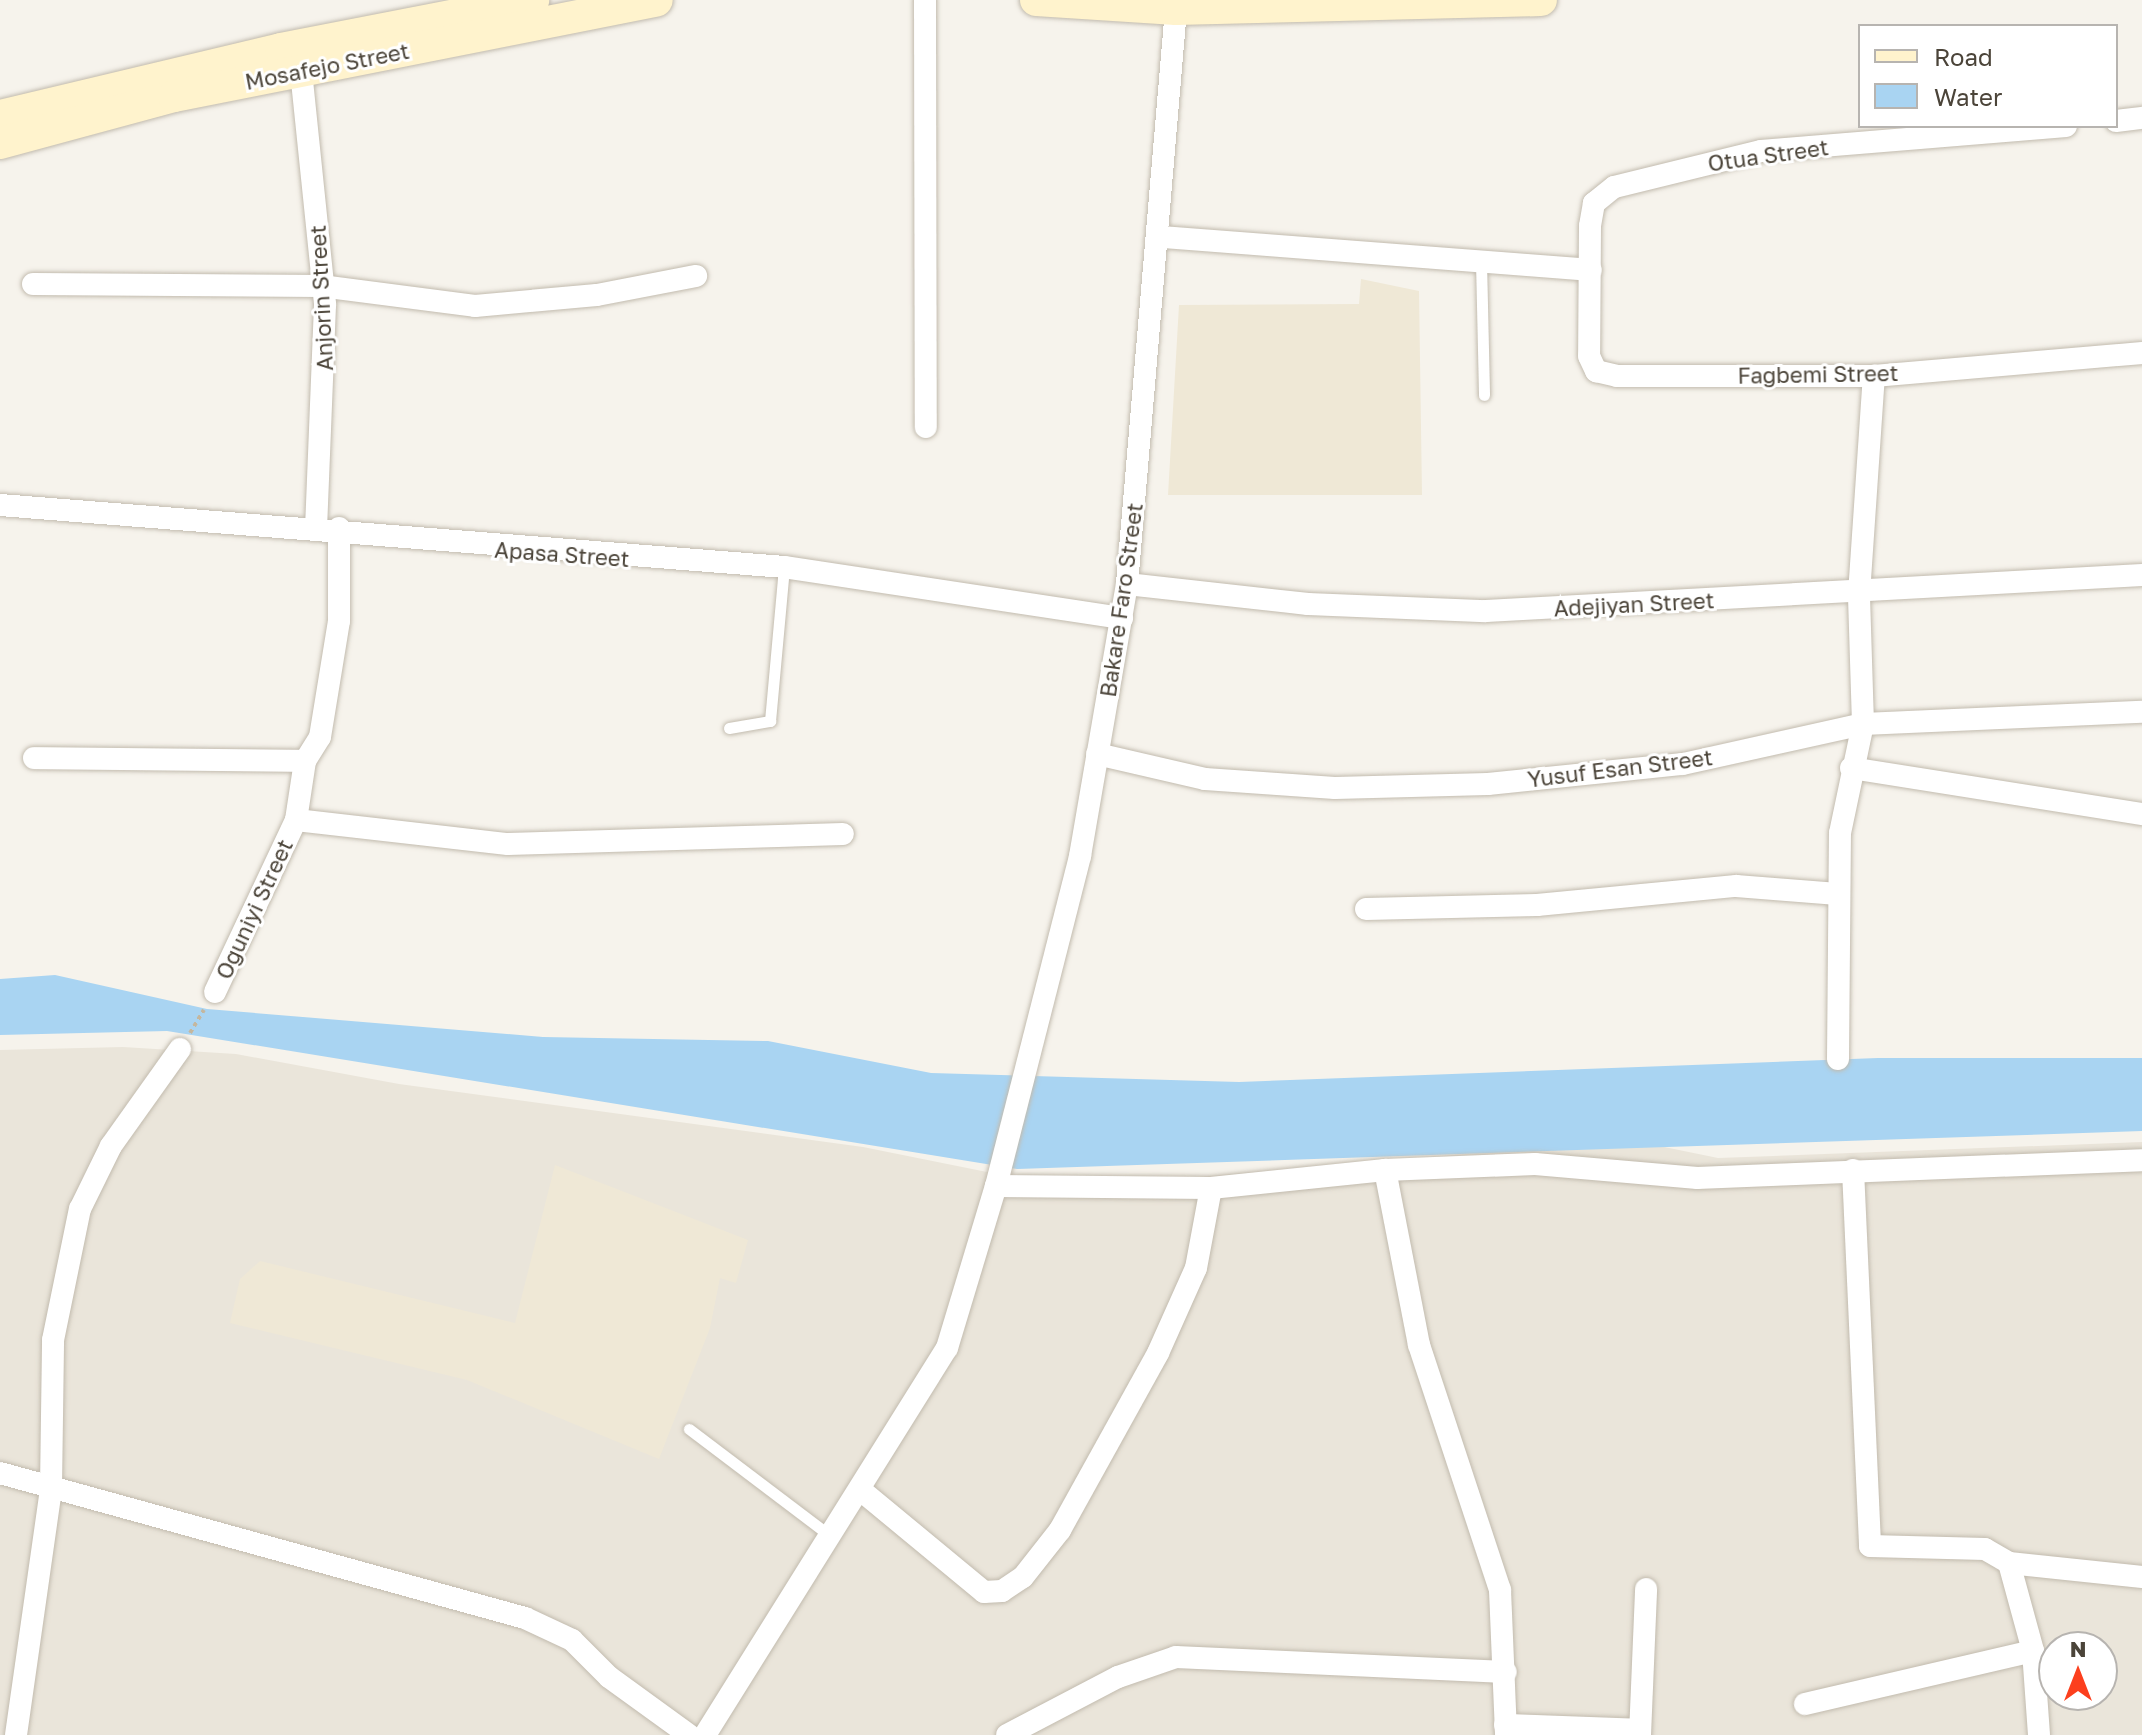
<!DOCTYPE html>
<html>
<head>
<meta charset="utf-8">
<style>
	body { margin:0 }
	#map { position:relative; width:2142px; height:1735px; overflow:hidden; background:#f6f3ec; font-family:"Golos Text",sans-serif }
	div>[style] { position:absolute }
	.residential>* { inset:0; background:#eae5da }
	.education>* { inset:0; background:#efe8d6 }
	.water>* { inset:0; background:#a9d4f2 }
	.path>* { height:4px; margin-top:-2px; transform-origin:0; background:repeating-linear-gradient(90deg,#c4b79f 0 4px,transparent 0 8px) }
	.roads { filter:drop-shadow(0 0 2px #c2bbae) drop-shadow(0 0 2px #c2bbae) }
	.service>* { height:11px; margin:-5.5px; padding:0 5.5px; transform-origin:5.5px; border-radius:5.5px; background:#fff }
	.minor>* { height:22px; margin:-11px; padding:0 11px; transform-origin:11px; border-radius:11px; background:#fff }
	.secondary>* { height:32px; margin:-16px; padding:0 16px; transform-origin:16px; border-radius:16px; background:#fff3cd }
	span { translate:-50% -50%; white-space:nowrap; text-align:center; line-height:1.15; -webkit-text-stroke:6px #fff; paint-order:stroke }
	.street-label { font-size:22px; color:#4b4439 }
	.legend { position:absolute; left:1858px; top:24px; width:260px; height:104px; box-sizing:border-box; background:#fff; border:2px solid #b7b4b0; margin:0; padding:10px 14px; list-style:none; font-size:24px; color:#4b4439 }
	.legend li { display:flex; align-items:center; gap:16px; height:40px }
	.legend b { width:40px; border:2px solid #b7b4b0 }
	.north { position:absolute; left:2038px; top:1631px; width:80px; height:80px; box-sizing:border-box; background:#fff; border:2px solid #b7b4b0; border-radius:50%; rotate:0deg; font-size:22px; font-weight:700; line-height:32px; text-align:center; color:#4b4439 }
	.north::after { content:''; display:block; margin:auto; width:28px; height:36px; background:#fc3f1d; clip-path:polygon(50% 0,100% 100%,50% 72%,0 100%) }
</style>
</head>
<body>
<div id="map">
	<div class="residential">
		<div style="clip-path:polygon(evenodd,123px 1047px,236px 1054px,399px 1084px,863px 1147px,1067px 1188px,1630px 1140px,1718px 1158px,2142px 1142px,2142px 1735px,0 1735px,0 1050px,123px 1047px,2054px 1647px,2102px 1647px,2102px 1695px,2054px 1695px,2054px 1647px)"></div>
	</div>
	<div class="education">
		<div style="clip-path:polygon(1361px 279px,1419px 291px,1422px 495px,1168px 495px,1179px 305px,1359px 304px)"></div>
		<div style="clip-path:polygon(555px 1165px,748px 1240px,736px 1283px,720px 1278px,710px 1328px,659px 1459px,467px 1380px,230px 1323px,240px 1279px,260px 1261px,515px 1323px)"></div>
	</div>
	<div class="water">
		<div style="clip-path:polygon(55px 975px,207px 1009px,543px 1037px,768px 1041px,931px 1073px,1239px 1082px,1878px 1058px,2142px 1058px,2142px 1131px,1017px 1169px,167px 1031px,0 1035px,0 979px)"></div>
	</div>
	<div class="path">
		<div style="left:190px;top:1033px;width:27px;rotate:-59deg"></div>
	</div>
	<div class="roads">
		<div class="service">
			<div style="left:1481px;top:261px;width:134px;rotate:88.7deg"></div>
			<div style="left:729px;top:728px;width:42px;rotate:-9.7deg"></div>
			<div style="left:770px;top:721px;width:155px;rotate:-84.8deg"></div>
			<div style="left:689px;top:1429px;width:179px;rotate:37.1deg"></div>
		</div>
		<div class="minor">
			<div style="left:925px;top:0;width:427px;rotate:89.9deg"></div>
			<div style="left:301px;top:71px;width:235px;rotate:84.1deg"></div>
			<div style="left:325px;top:305px;width:222px;rotate:92.3deg"></div>
			<div style="left:2116px;top:121px;width:26px;rotate:-7deg"></div>
			<div style="left:2066px;top:126px;width:306px;rotate:175.3deg"></div>
			<div style="left:1761px;top:151px;width:151px;rotate:166.2deg"></div>
			<div style="left:1614px;top:187px;width:26px;rotate:141deg"></div>
			<div style="left:1594px;top:203px;width:23px;rotate:100deg"></div>
			<div style="left:1590px;top:226px;width:130px;rotate:90.4deg"></div>
			<div style="left:1589px;top:356px;width:17px;rotate:65deg"></div>
			<div style="left:1596px;top:371px;width:22px;rotate:13deg"></div>
			<div style="left:1617px;top:376px;width:257px"></div>
			<div style="left:1874px;top:376px;width:269px;rotate:-4.9deg"></div>
			<div style="left:1162px;top:237px;width:430px;rotate:4.4deg"></div>
			<div style="left:33px;top:284px;width:288px;rotate:0.4deg"></div>
			<div style="left:321px;top:286px;width:155px;rotate:7.4deg"></div>
			<div style="left:475px;top:306px;width:122px;rotate:-5.2deg"></div>
			<div style="left:597px;top:295px;width:101px;rotate:-10.9deg"></div>
			<div style="left:0;top:505px;width:786px;rotate:4.52deg"></div>
			<div style="left:784px;top:567px;width:342px;rotate:8.6deg"></div>
			<div style="left:1127px;top:584px;width:182px;rotate:6.3deg"></div>
			<div style="left:1308px;top:604px;width:178px;rotate:2.3deg"></div>
			<div style="left:1486px;top:611px;width:657px;rotate:-3.14deg"></div>
			<div style="left:1097px;top:754px;width:111px;rotate:13deg"></div>
			<div style="left:1205px;top:779px;width:130px;rotate:4deg"></div>
			<div style="left:1335px;top:788px;width:153px;rotate:-1.5deg"></div>
			<div style="left:1488px;top:784px;width:196px;rotate:-5.9deg"></div>
			<div style="left:1683px;top:764px;width:184px;rotate:-12.5deg"></div>
			<div style="left:1863px;top:724px;width:279px;rotate:-2.5deg"></div>
			<div style="left:34px;top:758px;width:271px;rotate:0.6deg"></div>
			<div style="left:1851px;top:768px;width:295px;rotate:9deg"></div>
			<div style="left:296px;top:820px;width:213px;rotate:6.5deg"></div>
			<div style="left:508px;top:844px;width:335px;rotate:-1.7deg"></div>
			<div style="left:1366px;top:909px;width:171px;rotate:-1.3deg"></div>
			<div style="left:1537px;top:905px;width:200px;rotate:-5.5deg"></div>
			<div style="left:1736px;top:886px;width:102px;rotate:4.5deg"></div>
			<div style="left:215px;top:992px;width:190px;rotate:-64.8deg"></div>
			<div style="left:296px;top:820px;width:60px;rotate:-81.3deg"></div>
			<div style="left:305px;top:761px;width:28px;rotate:-58deg"></div>
			<div style="left:320px;top:737px;width:118px;rotate:-80.7deg"></div>
			<div style="left:339px;top:621px;width:93px;rotate:-90deg"></div>
			<div style="left:1838px;top:1059px;width:226px;rotate:-89.5deg"></div>
			<div style="left:1840px;top:833px;width:111px;rotate:-78.1deg"></div>
			<div style="left:1863px;top:724px;width:130px;rotate:-91.8deg"></div>
			<div style="left:1859px;top:594px;width:219px;rotate:-86.1deg"></div>
			<div style="left:1385px;top:1170px;width:178px;rotate:79deg"></div>
			<div style="left:1419px;top:1345px;width:258px;rotate:71.7deg"></div>
			<div style="left:1500px;top:1590px;width:145px;rotate:87.6deg"></div>
			<div style="left:1853px;top:1170px;width:376px;rotate:87.4deg"></div>
			<div style="left:1870px;top:1546px;width:115px;rotate:1.5deg"></div>
			<div style="left:1985px;top:1549px;width:28px;rotate:30deg"></div>
			<div style="left:2009px;top:1563px;width:134px;rotate:6deg"></div>
			<div style="left:996px;top:1186px;width:215px;rotate:0.5deg"></div>
			<div style="left:1211px;top:1188px;width:175px;rotate:-5.9deg"></div>
			<div style="left:1385px;top:1170px;width:150px;rotate:-2.3deg"></div>
			<div style="left:1535px;top:1164px;width:163px;rotate:4.9deg"></div>
			<div style="left:1697px;top:1178px;width:445px;rotate:-2.3deg"></div>
			<div style="left:0;top:1473px;width:545px;rotate:15.44deg"></div>
			<div style="left:525px;top:1618px;width:52px;rotate:25.1deg"></div>
			<div style="left:572px;top:1640px;width:52px;rotate:45deg"></div>
			<div style="left:609px;top:1677px;width:99px;rotate:35.9deg"></div>
			<div style="left:863px;top:1492px;width:157px;rotate:39.6deg"></div>
			<div style="left:984px;top:1592px;width:18px;rotate:-3deg"></div>
			<div style="left:1002px;top:1591px;width:25px;rotate:-34deg"></div>
			<div style="left:1023px;top:1577px;width:60px;rotate:-51.8deg"></div>
			<div style="left:1060px;top:1530px;width:202px;rotate:-61deg"></div>
			<div style="left:1158px;top:1353px;width:93px;rotate:-65.9deg"></div>
			<div style="left:1196px;top:1268px;width:81px;rotate:-79.4deg"></div>
			<div style="left:2009px;top:1563px;width:91px;rotate:74.7deg"></div>
			<div style="left:2033px;top:1651px;width:84px;rotate:85.9deg"></div>
			<div style="left:1805px;top:1704px;width:234px;rotate:-13.1deg"></div>
			<div style="left:1505px;top:1725px;width:135px;rotate:2.1deg"></div>
			<div style="left:16px;top:1735px;width:249px;rotate:-81.9deg"></div>
			<div style="left:51px;top:1488px;width:148px;rotate:-89.2deg"></div>
			<div style="left:53px;top:1340px;width:134px;rotate:-78.4deg"></div>
			<div style="left:80px;top:1209px;width:70px;rotate:-63.8deg"></div>
			<div style="left:111px;top:1146px;width:119px;rotate:-54.6deg"></div>
			<div style="left:705px;top:1735px;width:456px;rotate:-58deg"></div>
			<div style="left:947px;top:1348px;width:169px;rotate:-73.2deg"></div>
			<div style="left:996px;top:1186px;width:341px;rotate:-75.7deg"></div>
			<div style="left:1080px;top:856px;width:276px;rotate:-80.2deg"></div>
			<div style="left:1127px;top:584px;width:577px;rotate:-85.13deg"></div>
			<div style="left:1007px;top:1735px;width:125px;rotate:-27.6deg"></div>
			<div style="left:1118px;top:1677px;width:61px;rotate:-19deg"></div>
			<div style="left:1176px;top:1657px;width:330px;rotate:2.6deg"></div>
			<div style="left:1640px;top:1735px;width:146px;rotate:-87.6deg"></div>
		</div>
		<div class="secondary">
			<div style="left:1036px;top:0;width:140px;rotate:3.7deg"></div>
			<div style="left:1176px;top:9px;width:365px;rotate:-1.4deg"></div>
			<div style="left:0;top:116px;width:289px;rotate:-13.4deg"></div>
			<div style="left:281px;top:49px;width:257px;rotate:-11deg"></div>
			<div style="left:0;top:143px;width:180px;rotate:-15.1deg"></div>
			<div style="left:174px;top:96px;width:492px;rotate:-11.2deg"></div>
		</div>
	</div>
	<div class="street-label">
		<span style="left:327px;top:66px;rotate:-11deg">Mosafejo Street</span>
		<span style="left:1768px;top:155px;rotate:-8deg">Otua Street</span>
		<span style="left:321px;top:298px;rotate:-93deg">Anjorin Street</span>
		<span style="left:1818px;top:374px;rotate:-1deg">Fagbemi Street</span>
		<span style="left:562px;top:554px;rotate:4deg">Apasa Street</span>
		<span style="left:1121px;top:600px;rotate:-82deg">Bakare Faro Street</span>
		<span style="left:1634px;top:604px;rotate:-3deg">Adejiyan Street</span>
		<span style="left:1620px;top:768px;rotate:-7deg">Yusuf Esan Street</span>
		<span style="left:254px;top:909px;rotate:-65deg">Oguniyi Street</span>
	</div>
	<ul class="legend">
	<li><b style="height:10px;background:#fff3cd"></b>Road</li>
	<li><b style="height:22px;background:#a9d4f2"></b>Water</li>
	</ul>
	<div class="north">N</div>
</div>
</body>
</html>
